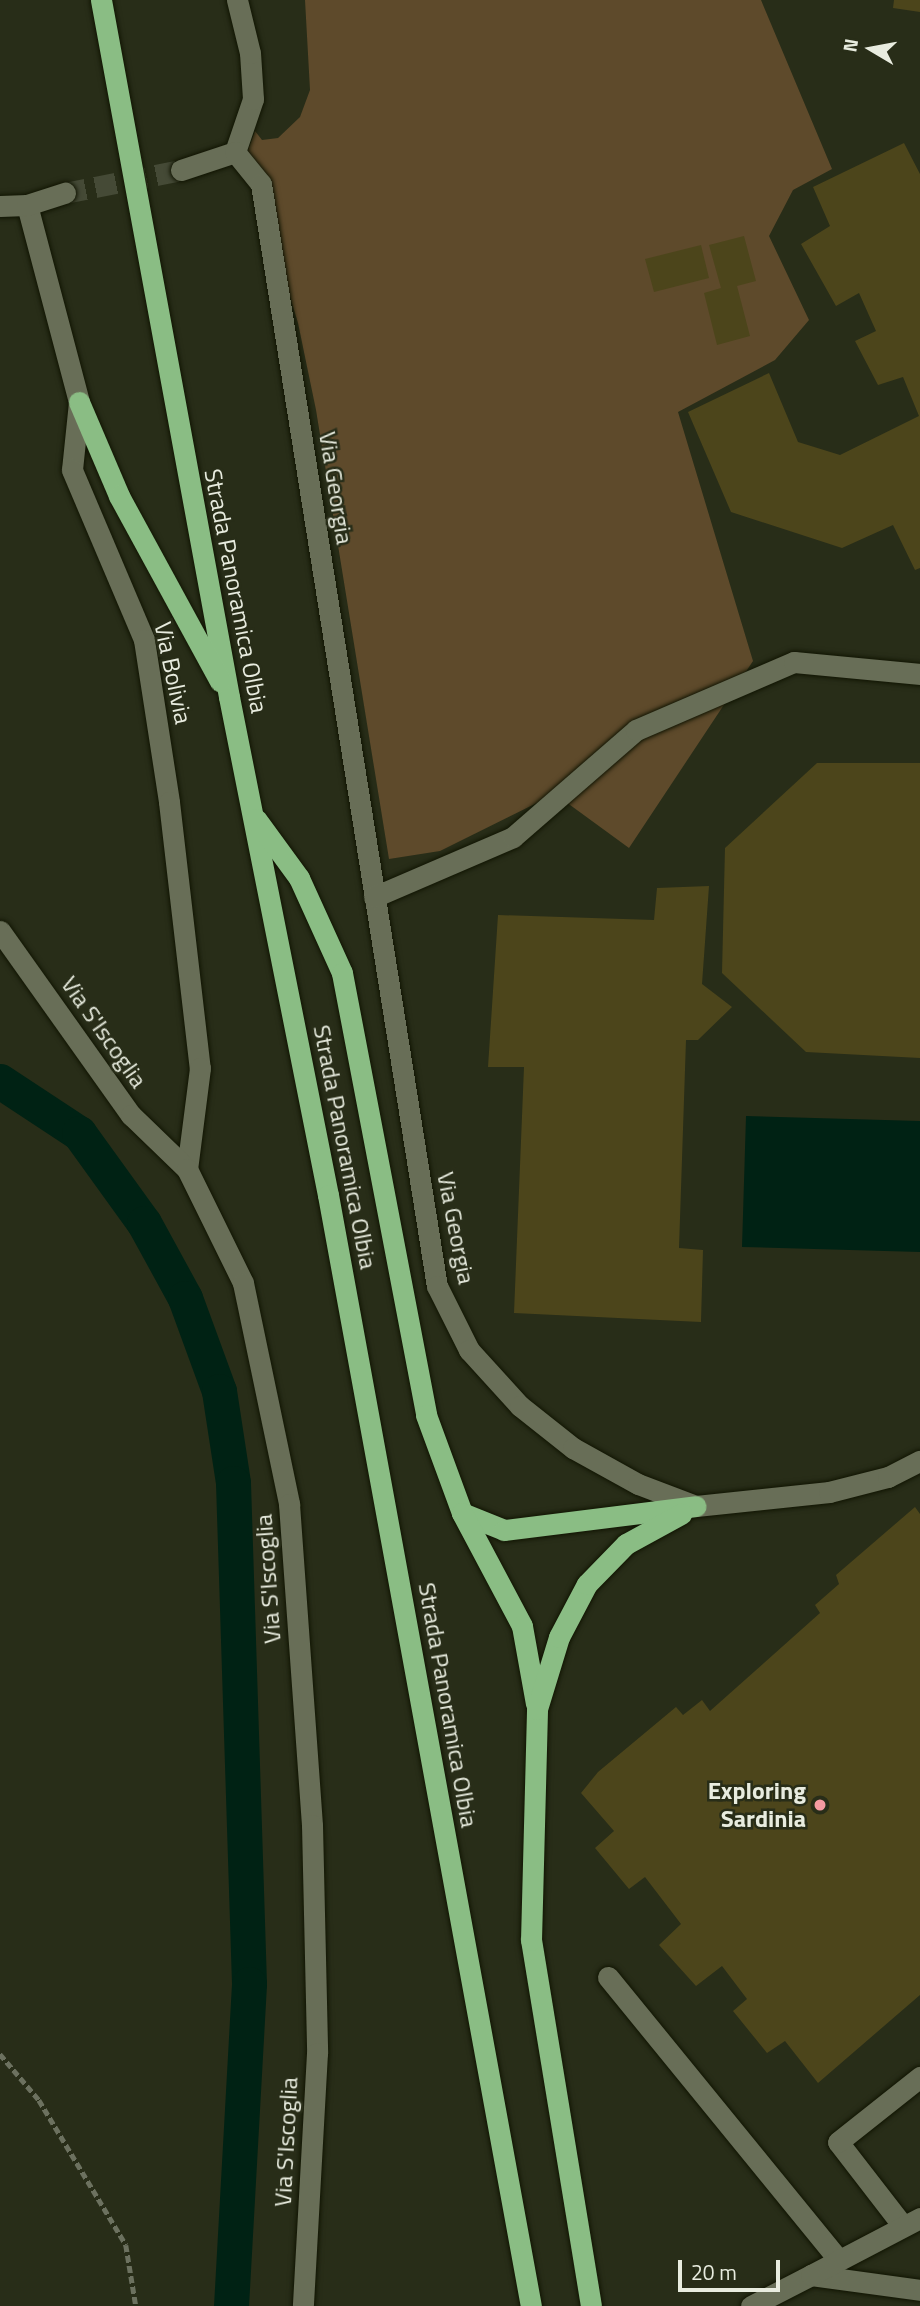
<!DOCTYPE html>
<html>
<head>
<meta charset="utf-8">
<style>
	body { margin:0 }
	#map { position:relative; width:920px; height:2306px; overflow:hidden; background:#282d18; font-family:"Titillium Web",sans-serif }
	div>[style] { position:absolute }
	.green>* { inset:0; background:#5e4a2b }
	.water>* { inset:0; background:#002214 }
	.canal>* { height:35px; margin:-17.5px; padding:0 17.5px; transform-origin:17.5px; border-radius:17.5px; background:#002214 }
	.building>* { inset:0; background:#4c451b }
	.street-tunnel>* { height:21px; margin-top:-10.5px; transform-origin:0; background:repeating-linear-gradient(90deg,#454a36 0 21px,transparent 0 31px) }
	.path>* { height:4.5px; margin-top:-2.25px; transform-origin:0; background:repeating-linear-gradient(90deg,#6c715f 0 7px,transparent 0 10.5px) }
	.roads { filter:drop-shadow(0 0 2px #111503) drop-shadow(0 0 2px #111503) }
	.lane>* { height:21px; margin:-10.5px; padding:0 10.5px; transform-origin:10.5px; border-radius:10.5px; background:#686e57 }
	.street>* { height:21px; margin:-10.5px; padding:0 10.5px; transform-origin:10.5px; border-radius:10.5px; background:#686e57 }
	.highway>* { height:21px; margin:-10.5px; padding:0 10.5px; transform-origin:10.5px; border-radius:10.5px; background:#8abd84 }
	.dots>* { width:19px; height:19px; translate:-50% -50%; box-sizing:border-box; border:4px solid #282d18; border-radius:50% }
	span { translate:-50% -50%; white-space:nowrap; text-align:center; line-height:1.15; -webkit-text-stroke:5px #282d18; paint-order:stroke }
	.street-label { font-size:24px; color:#e8ecdf }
	.poi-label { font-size:24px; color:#e8ecdf; font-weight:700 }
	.right { translate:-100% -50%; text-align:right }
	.north { position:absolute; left:836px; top:14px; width:70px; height:70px; -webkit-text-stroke:5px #282d18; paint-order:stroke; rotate:280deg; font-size:19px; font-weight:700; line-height:28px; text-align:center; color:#e8ecdf }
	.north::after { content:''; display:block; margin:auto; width:24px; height:32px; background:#e8ecdf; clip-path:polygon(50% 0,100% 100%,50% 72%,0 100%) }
	.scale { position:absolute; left:678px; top:2260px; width:102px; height:32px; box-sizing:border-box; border:4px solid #e8ecdf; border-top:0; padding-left:9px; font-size:21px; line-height:24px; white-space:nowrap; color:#e8ecdf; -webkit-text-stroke:5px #282d18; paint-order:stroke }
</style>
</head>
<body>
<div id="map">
	<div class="green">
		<div style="clip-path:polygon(305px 0,761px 0,832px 169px,793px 190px,769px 236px,809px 320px,775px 360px,678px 412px,753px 661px,629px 848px,555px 794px,440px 851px,389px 859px,316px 410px,298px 323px,258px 191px,243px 164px,255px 131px,262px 140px,278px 138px,300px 117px,310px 90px)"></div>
	</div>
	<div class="water">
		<div style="clip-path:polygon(746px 1116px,920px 1121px,920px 1252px,742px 1247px)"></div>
	</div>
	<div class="canal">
		<div style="left:0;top:1081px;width:95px;rotate:33.4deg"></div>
		<div style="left:79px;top:1133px;width:111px;rotate:54.2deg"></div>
		<div style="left:144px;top:1223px;width:85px;rotate:61.3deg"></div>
		<div style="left:185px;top:1298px;width:99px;rotate:69.9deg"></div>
		<div style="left:219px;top:1391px;width:93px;rotate:81.3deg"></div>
		<div style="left:233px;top:1483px;width:501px;rotate:88.17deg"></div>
		<div style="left:249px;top:1984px;width:323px;rotate:93.2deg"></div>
	</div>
	<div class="building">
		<div style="clip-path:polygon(894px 0,920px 0,920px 12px,893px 8px)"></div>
		<div style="clip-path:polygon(904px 143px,920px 174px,920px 568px,915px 570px,893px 525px,842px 548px,731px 512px,688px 412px,769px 373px,798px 442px,840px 455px,919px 416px,903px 377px,878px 385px,855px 341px,876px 331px,859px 293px,836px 306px,801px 244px,830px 226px,813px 187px)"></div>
		<div style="clip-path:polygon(744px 236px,756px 281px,737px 286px,750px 336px,717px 345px,704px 293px,721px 288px,709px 245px)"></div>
		<div style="clip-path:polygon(701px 245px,709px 278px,654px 292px,645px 259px)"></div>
		<div style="clip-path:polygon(817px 763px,920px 763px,920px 1058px,806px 1052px,722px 973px,725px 848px)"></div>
		<div style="clip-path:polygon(709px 886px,702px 984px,732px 1007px,698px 1040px,686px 1040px,679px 1248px,703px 1250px,701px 1322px,514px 1313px,524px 1067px,488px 1067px,498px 915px,654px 920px,657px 888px)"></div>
		<div style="clip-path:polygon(915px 1507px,920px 1514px,920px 1995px,818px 2083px,785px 2041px,767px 2053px,733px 2011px,747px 1999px,722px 1966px,696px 1986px,659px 1945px,681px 1924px,645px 1877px,629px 1889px,595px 1848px,614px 1831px,581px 1793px,598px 1772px,676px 1707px,683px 1715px,702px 1700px,710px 1711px,820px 1613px,815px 1605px,839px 1584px,836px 1575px)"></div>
	</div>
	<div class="street-tunnel">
		<div style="left:65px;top:193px;width:118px;rotate:-11.2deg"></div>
	</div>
	<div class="path">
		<div style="left:0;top:2054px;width:60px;rotate:49.7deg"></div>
		<div style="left:39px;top:2100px;width:169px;rotate:59deg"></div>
		<div style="left:126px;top:2245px;width:62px;rotate:80.7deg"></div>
	</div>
	<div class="roads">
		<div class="lane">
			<div style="left:608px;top:1977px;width:365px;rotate:50.8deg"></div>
			<div style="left:903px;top:2226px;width:106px;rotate:-127.7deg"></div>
			<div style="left:838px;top:2142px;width:105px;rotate:-38.4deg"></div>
			<div style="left:751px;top:2306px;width:68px;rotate:-27.3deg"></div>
			<div style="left:811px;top:2275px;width:110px;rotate:7.8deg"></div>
		</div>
		<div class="street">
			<div style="left:235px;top:152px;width:56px;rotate:-71.2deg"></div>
			<div style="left:253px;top:99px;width:46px;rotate:-93.7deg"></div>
			<div style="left:250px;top:53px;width:55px;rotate:-103.8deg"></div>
			<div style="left:181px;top:170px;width:57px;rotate:-18.4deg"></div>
			<div style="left:235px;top:152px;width:41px;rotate:50.9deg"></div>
			<div style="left:261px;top:184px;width:1116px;rotate:80.93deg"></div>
			<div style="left:437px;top:1286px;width:72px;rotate:63.4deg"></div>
			<div style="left:469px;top:1350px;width:76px;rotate:47.7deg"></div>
			<div style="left:520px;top:1406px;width:68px;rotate:38.4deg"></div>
			<div style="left:573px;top:1448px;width:74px;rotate:29deg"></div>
			<div style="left:638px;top:1484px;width:62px;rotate:20.8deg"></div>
			<div style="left:696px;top:1506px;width:134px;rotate:-6deg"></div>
			<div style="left:829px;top:1492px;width:61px;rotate:-14.3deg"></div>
			<div style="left:888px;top:1477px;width:36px;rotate:-27deg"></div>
			<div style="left:27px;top:205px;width:204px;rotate:75.2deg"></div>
			<div style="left:79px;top:402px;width:68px;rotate:95.9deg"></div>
			<div style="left:72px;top:470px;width:185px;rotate:67deg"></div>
			<div style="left:144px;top:640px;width:164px;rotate:81.2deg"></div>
			<div style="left:169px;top:802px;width:268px;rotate:83.4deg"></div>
			<div style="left:200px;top:1068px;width:102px;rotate:97.3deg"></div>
			<div style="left:0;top:206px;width:27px;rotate:-2deg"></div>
			<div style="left:27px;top:205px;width:40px;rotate:-18deg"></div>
			<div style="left:374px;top:897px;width:151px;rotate:-23.3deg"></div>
			<div style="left:513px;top:837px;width:163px;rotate:-41deg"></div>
			<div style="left:636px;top:730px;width:172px;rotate:-23.3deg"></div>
			<div style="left:794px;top:662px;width:127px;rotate:5.4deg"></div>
			<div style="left:0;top:931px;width:226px;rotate:54.6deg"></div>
			<div style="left:131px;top:1115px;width:78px;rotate:44deg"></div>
			<div style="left:187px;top:1169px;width:127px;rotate:63.8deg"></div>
			<div style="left:243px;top:1283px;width:226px;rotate:78.2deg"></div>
			<div style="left:289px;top:1504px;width:322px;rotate:85.9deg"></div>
			<div style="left:312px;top:1825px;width:228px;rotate:88.7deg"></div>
			<div style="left:317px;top:2053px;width:253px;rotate:93.2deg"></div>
			<div style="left:811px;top:2275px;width:123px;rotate:-27.6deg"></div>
		</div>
		<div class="highway">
			<div style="left:101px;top:0;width:709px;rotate:79.59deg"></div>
			<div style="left:229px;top:697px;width:508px;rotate:78.76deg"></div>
			<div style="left:328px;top:1195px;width:1129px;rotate:79.65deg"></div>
			<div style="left:79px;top:402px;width:102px;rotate:66.9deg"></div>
			<div style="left:119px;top:496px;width:211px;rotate:61.4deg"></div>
			<div style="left:256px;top:819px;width:73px;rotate:53.9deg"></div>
			<div style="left:299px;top:878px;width:104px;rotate:65.6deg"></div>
			<div style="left:342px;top:973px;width:450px;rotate:79.2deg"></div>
			<div style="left:426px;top:1415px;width:104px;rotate:69.8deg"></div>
			<div style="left:462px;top:1513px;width:45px;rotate:22deg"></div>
			<div style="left:504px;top:1530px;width:193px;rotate:-7.1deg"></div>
			<div style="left:462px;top:1513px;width:128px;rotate:62deg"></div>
			<div style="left:522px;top:1626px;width:79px;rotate:79.8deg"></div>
			<div style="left:591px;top:2306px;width:371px;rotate:-99.3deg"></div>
			<div style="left:531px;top:1940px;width:231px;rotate:-88.5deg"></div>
			<div style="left:537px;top:1709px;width:75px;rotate:-73deg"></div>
			<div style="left:559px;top:1637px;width:60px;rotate:-62.2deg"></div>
			<div style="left:587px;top:1584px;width:56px;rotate:-45.7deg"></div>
			<div style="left:626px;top:1544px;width:63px;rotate:-28.6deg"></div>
		</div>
	</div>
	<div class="dots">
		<div style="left:820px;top:1805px;background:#f49aa1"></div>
	</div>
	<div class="street-label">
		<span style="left:336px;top:488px;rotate:81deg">Via Georgia</span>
		<span style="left:236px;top:591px;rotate:79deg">Strada Panoramica Olbia</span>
		<span style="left:173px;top:673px;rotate:78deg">Via Bolivia</span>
		<span style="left:104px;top:1032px;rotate:55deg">Via S'Iscoglia</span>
		<span style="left:345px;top:1147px;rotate:79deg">Strada Panoramica Olbia</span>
		<span style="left:456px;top:1228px;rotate:79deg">Via Georgia</span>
		<span style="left:268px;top:1579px;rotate:-94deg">Via S'Iscoglia</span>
		<span style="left:448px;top:1705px;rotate:80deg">Strada Panoramica Olbia</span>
		<span style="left:286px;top:2142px;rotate:-87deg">Via S'Iscoglia</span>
	</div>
	<div class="poi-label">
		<span class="right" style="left:806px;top:1805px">Exploring<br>Sardinia</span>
	</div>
	<div class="north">N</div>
	<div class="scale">20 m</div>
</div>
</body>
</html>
